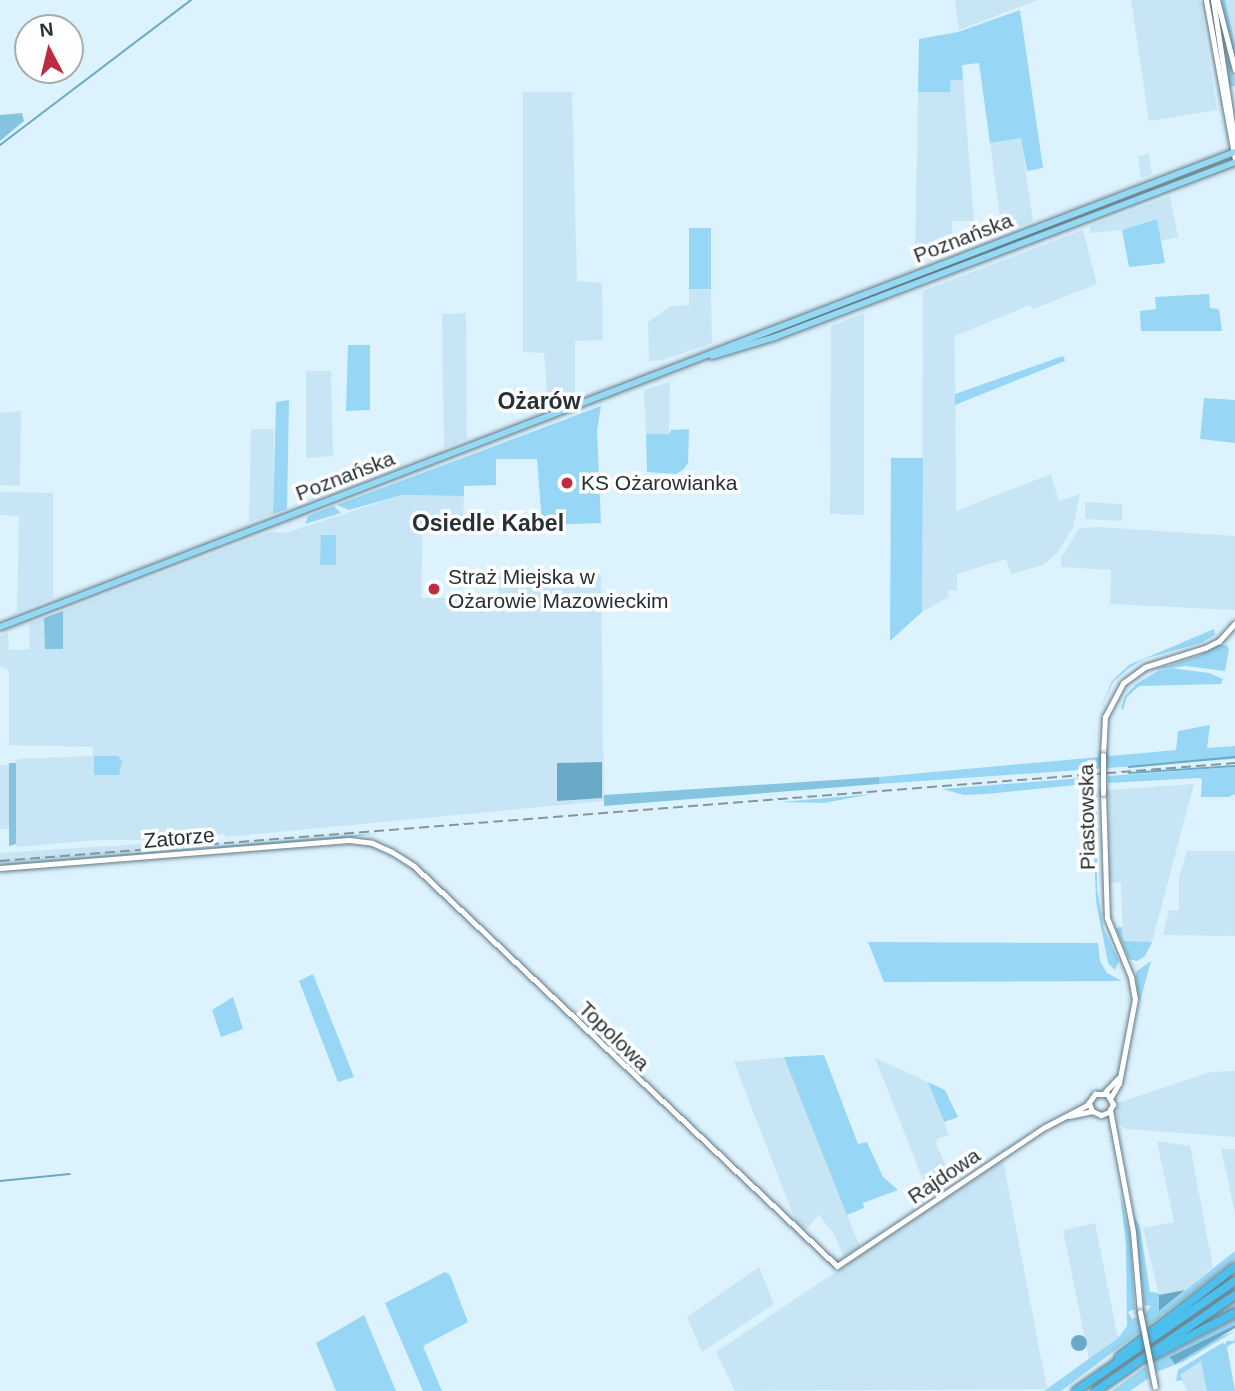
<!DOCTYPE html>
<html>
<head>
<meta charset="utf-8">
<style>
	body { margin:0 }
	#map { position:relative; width:1235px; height:1391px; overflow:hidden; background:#dcf3fe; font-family:Helvetica,sans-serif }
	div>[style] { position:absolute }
	.built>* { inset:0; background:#c7e5f4 }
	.green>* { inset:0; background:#97d7f5 }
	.forest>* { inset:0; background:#84c4e1 }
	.water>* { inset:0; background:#6baac7 }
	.round { border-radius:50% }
	.stream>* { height:2px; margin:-1px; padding:0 1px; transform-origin:1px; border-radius:1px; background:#6baac7 }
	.roads { filter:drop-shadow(0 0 2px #647882) drop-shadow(0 0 2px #647882) }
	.tertiary>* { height:5px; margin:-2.5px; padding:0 2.5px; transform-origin:2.5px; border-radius:2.5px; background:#fff }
	.primary>* { height:6px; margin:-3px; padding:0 3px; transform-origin:3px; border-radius:3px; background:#94d9f4 }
	.motorway>* { height:8px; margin:-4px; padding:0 4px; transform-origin:4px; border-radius:4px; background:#4cbfed }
	.rail>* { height:2px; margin-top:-1px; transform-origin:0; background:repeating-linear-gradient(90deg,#84959c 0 10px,transparent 0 15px) }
	.bridges { filter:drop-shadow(0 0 2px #647882) drop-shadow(0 0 2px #647882) }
	.tertiary-bridge>* { height:5px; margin:-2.5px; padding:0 2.5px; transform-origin:2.5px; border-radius:2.5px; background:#fff }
	.dots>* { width:19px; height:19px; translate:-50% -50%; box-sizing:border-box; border:4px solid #fff; border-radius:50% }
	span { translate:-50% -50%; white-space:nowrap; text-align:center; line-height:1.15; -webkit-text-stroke:7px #fff; paint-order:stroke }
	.street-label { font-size:21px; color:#273034 }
	.poi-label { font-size:21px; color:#273034 }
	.left { translate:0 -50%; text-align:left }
	.neighbourhood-label { font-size:23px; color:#273034; font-weight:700 }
	.north { position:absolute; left:14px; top:14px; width:70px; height:70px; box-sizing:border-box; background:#fff; border:2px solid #a9acae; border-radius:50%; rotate:353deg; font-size:19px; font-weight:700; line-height:28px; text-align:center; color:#273034 }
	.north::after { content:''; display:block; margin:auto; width:24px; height:32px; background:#bd2c42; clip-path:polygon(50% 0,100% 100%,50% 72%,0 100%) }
</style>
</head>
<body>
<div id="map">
	<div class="built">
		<div style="clip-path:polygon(955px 0,1038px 0,959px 30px)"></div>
		<div style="clip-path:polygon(1131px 0,1200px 0,1217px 110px,1149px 121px)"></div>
		<div style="clip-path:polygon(1225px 0,1235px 0,1235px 43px)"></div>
		<div style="clip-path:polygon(951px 80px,963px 80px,974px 221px,952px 221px,952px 248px,915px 260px,918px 92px,950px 92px)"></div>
		<div style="clip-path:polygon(523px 92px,572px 92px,577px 281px,602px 283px,603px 340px,575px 341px,575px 395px,548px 405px,544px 353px,523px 352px)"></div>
		<div style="clip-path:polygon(1021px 138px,1033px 221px,1002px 233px,990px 143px)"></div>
		<div style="clip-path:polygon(1149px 154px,1152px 174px,1141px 178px,1138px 156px)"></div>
		<div style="clip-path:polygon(1170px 196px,1178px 237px,1161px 241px,1156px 219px,1122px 230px,1090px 233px,1090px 226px)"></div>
		<div style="clip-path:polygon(1083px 230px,1097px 284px,1033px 309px,1030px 305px,955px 336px,956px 511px,1051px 474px,1059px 501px,1080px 494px,1073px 528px,1058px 552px,1043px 565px,1011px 574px,1006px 559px,957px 574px,957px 591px,948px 590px,949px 597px,922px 612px,923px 291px)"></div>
		<div style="clip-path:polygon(689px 289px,711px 289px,712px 343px,663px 360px,649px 361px,648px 322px,671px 306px,689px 305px)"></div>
		<div style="clip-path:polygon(466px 313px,467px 439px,444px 448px,442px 314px)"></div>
		<div style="clip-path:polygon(864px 313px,864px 515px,830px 514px,831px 326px)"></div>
		<div style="clip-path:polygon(306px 371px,331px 371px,333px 456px,306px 458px)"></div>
		<div style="clip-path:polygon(670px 382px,669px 434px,646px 434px,644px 390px)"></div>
		<div style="clip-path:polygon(21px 411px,20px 486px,0 485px,0 413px)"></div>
		<div style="clip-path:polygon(251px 429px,274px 429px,273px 514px,249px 522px)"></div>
		<div style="clip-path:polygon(0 492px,53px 493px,53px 598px,17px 612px,19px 516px,0 515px)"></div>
		<div style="clip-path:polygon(402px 495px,464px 496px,463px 518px,423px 520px,421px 598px,499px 598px,497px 573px,545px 575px,545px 586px,596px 587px,596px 575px,601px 575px,604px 801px,225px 837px,225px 834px,161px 840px,97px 840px,16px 847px,16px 763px,18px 759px,93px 756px,93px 747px,9px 745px,9px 670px,0 666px,0 636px,8px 633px,9px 650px,30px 649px,29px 624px,44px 618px,46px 649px,63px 649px,63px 611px,270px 532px,285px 533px)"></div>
		<div style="clip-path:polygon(1085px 502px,1122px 504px,1122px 521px,1085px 519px)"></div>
		<div style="clip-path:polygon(1098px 527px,1235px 536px,1235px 610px,1110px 604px,1111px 570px,1061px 567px,1061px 558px,1079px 528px)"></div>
		<div style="clip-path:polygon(0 765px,9px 765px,9px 829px,0 829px)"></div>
		<div style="clip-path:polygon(1194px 784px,1152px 942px,1123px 941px,1121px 883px,1109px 882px,1109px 790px)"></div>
		<div style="clip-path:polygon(158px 843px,159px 850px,0 864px,0 853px)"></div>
		<div style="clip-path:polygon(1187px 851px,1235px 851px,1235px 936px,1163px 935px,1169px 910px,1179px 910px,1179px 877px)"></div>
		<div style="clip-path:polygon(784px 1057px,860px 1247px,844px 1257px,834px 1234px,819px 1215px,805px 1230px,795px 1220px,734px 1062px)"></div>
		<div style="clip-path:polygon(875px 1058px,928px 1082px,949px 1135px,938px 1138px,936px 1143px,953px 1184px,940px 1192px,933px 1176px,923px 1180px)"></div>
		<div style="clip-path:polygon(1235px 1071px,1235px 1137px,1125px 1129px,1119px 1124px,1116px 1113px,1118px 1103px,1210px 1072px)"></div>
		<div style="clip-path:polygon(1157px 1141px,1190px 1146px,1213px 1267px,1185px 1290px,1159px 1295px,1143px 1228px,1174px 1222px)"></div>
		<div style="clip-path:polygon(1221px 1149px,1235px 1149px,1235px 1216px,1230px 1190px)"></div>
		<div style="clip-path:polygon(1003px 1160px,1047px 1389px,735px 1391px,716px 1352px)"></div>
		<div style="clip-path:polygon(1095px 1223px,1118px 1338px,1089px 1359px,1063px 1230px)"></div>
		<div style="clip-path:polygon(759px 1267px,774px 1304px,702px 1352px,687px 1317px)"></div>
		<div style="clip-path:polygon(1201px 1361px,1207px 1391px,1187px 1391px,1180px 1375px)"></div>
	</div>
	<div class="green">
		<div style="clip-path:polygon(1221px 0,1225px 0,1235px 44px,1235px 60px)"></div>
		<div style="clip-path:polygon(1020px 10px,1043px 168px,1027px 171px,1021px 138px,990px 143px,979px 63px,962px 65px,963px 80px,951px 80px,950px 92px,918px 92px,919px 39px,958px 32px)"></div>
		<div style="clip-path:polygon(1219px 27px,1235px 79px,1235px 86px,1229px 87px)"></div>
		<div style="clip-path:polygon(1071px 218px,1038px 234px,772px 333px,773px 332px)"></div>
		<div style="clip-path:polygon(1157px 219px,1165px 263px,1129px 267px,1122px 230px)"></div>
		<div style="clip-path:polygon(689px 228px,711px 228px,711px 289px,689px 289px)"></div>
		<div style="clip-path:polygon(1209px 294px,1210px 308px,1219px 309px,1222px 331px,1141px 331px,1140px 311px,1156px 309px,1155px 297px)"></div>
		<div style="clip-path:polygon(348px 345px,370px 345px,370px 410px,346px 411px)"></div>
		<div style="clip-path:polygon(1063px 356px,1065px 361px,955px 405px,955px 394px)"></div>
		<div style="clip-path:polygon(1204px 398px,1235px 400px,1235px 443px,1200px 439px)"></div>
		<div style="clip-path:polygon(289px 400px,287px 509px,273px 514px,276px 402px)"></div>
		<div style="clip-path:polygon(601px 406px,597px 431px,601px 523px,546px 525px,542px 522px,537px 459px,496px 459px,496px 485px,464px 486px,464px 496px,402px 495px,349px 510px,337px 505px)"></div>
		<div style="clip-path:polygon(689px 429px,688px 463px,684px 469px,676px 474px,647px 472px,646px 434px,669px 434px,671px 430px)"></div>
		<div style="clip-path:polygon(891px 458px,923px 458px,922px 612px,890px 641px)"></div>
		<div style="clip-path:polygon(334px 506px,341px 513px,305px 524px,308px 516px)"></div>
		<div style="clip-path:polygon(321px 535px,336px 535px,336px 565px,320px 565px)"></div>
		<div style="clip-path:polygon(1214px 629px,1215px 635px,1201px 643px,1144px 659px,1129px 668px,1113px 682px,1100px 710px,1112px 681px,1129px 665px)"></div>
		<div style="clip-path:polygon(1219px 645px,1227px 645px,1229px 649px,1225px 671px,1186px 666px,1154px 670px,1198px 656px)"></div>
		<div style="clip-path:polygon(1171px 668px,1209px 673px,1223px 679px,1221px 684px,1139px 686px,1127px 697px,1123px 710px,1121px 708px,1125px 696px,1136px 684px,1158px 671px)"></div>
		<div style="clip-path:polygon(1210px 725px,1207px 748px,1235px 746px,1235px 759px,879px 784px,879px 777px,1176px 750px,1178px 731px)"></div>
		<div style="clip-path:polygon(94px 756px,118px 756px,122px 761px,119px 775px,94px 775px)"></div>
		<div style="clip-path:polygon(1235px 767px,1235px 794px,1229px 797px,1201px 797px,1202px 779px,1199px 778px,1108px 783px,1108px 776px)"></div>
		<div style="clip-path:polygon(1095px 777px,1095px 783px,987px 794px,964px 795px,942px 789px)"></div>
		<div style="clip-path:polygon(1097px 792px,1097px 889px,1104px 929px,1119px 961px,1115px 970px,1108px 963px,1096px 901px,1092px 793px)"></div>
		<div style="clip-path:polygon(872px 794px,824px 803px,780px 802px)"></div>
		<div style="clip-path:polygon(378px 833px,354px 837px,0 865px,0 864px)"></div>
		<div style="clip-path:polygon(1122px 927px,1123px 941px,1152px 942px,1145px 956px,1137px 961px,1129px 959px,1116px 928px)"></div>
		<div style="clip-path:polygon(868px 942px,1098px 943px,1100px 961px,1107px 973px,1122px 981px,884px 982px)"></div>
		<div style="clip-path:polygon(1151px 961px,1140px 1001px,1135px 976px,1137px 971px)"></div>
		<div style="clip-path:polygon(313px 974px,354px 1077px,338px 1082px,299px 981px)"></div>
		<div style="clip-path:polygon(233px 997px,243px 1029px,221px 1037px,212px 1010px)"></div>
		<div style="clip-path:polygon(824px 1055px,858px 1144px,867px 1142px,883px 1177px,898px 1190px,863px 1203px,864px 1208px,847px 1215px,784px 1057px)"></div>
		<div style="clip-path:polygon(928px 1082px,945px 1090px,958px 1117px,944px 1122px)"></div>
		<div style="clip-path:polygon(1120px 1193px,1130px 1236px,1135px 1309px,1128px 1312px,1132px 1319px,1145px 1314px,1151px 1306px,1144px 1305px,1134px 1216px,1140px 1227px,1150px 1292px,1159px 1293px,1159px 1311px,1235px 1251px,1235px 1260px,1061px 1391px,1044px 1391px,1118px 1338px,1127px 1326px,1126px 1245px)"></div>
		<div style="clip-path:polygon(445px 1272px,450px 1275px,468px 1322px,423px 1346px,442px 1391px,423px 1391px,385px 1303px)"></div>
		<div style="clip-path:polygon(1235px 1285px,1235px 1292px,1103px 1378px,1192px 1314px)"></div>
		<div style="clip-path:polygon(1235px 1301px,1235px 1310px,1188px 1330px)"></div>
		<div style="clip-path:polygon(364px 1315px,396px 1391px,336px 1391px,316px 1343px)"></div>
		<div style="clip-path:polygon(1235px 1319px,1235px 1325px,1171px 1357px,1235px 1331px,1183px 1362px,1156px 1372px,1154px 1361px)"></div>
		<div style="clip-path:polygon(1235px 1336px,1235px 1342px,1227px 1347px,1235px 1391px,1207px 1391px,1201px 1361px,1180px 1375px,1183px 1380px,1176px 1381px,1178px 1370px,1222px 1343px,1226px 1344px,1226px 1341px,1234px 1341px)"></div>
		<div style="clip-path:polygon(1146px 1366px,1149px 1378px,1130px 1391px,1112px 1391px)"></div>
	</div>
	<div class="forest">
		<div style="clip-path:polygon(22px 113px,24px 121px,0 141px,0 115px)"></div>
		<div style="clip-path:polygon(63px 611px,63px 649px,45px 649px,44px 618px)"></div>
		<div style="clip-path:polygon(9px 763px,16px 763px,16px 844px,9px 846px)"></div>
		<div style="clip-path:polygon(879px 777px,879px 784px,604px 806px,604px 795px)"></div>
	</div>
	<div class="water">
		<div style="clip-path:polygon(602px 762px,602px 798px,557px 801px,557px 763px)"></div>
		<div style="clip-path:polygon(1185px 1290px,1159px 1311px,1159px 1295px)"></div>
		<div style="clip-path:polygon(1235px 1325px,1235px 1328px,1175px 1364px,1170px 1357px)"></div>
		<div class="round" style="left:1071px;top:1335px;width:16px;height:16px"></div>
	</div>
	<div class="stream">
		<div style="left:0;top:145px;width:240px;rotate:-37.2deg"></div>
		<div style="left:1129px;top:767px;width:106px;rotate:-5.4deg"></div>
		<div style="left:1129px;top:773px;width:106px;rotate:-3.8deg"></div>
		<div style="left:0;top:1181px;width:70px;rotate:-5.7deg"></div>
	</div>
	<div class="roads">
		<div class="tertiary">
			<div style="left:1206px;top:0;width:163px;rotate:79.7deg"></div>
			<div style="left:1213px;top:0;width:145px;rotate:81.3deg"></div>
			<div style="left:1217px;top:0;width:72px;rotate:75.6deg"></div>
			<div style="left:1103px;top:755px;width:38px;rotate:-87deg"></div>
			<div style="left:1105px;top:717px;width:38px;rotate:-62deg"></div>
			<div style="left:1123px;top:683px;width:27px;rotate:-36deg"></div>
			<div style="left:1145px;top:667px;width:63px;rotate:-17.6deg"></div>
			<div style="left:1205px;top:648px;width:16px;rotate:-27deg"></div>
			<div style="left:1219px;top:641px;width:24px;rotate:-48deg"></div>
			<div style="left:1103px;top:793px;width:125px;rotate:88.2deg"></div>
			<div style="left:1107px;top:918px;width:64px;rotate:67.9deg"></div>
			<div style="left:1131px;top:977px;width:22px;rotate:80deg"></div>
			<div style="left:1135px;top:999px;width:86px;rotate:100.8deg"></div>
			<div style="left:1119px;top:1083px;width:16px;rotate:120deg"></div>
			<div style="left:0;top:868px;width:350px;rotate:-4.6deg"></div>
			<div style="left:349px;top:840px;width:23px;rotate:7deg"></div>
			<div style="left:372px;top:843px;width:22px;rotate:24deg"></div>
			<div style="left:392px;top:852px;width:26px;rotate:32deg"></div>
			<div style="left:414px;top:866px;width:582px;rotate:43.4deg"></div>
			<div style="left:837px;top:1266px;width:250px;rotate:-33.8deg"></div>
			<div style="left:1045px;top:1127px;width:47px;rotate:-27.6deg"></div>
			<div style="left:1087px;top:1105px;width:14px;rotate:-54deg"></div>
			<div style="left:1095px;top:1094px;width:12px"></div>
			<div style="left:1107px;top:1094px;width:12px;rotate:59deg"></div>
			<div style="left:1113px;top:1104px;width:9px;rotate:117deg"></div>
			<div style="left:1109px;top:1112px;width:9px;rotate:159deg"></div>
			<div style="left:1101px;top:1115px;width:10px;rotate:-156deg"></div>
			<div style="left:1092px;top:1111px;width:9px;rotate:-111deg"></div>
			<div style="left:1105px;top:1092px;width:19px;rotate:-47deg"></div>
			<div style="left:1110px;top:1110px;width:124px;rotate:79.3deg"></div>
			<div style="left:1133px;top:1232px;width:80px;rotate:85deg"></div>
			<div style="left:1069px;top:1116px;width:24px;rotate:-12deg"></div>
		</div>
		<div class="primary">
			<div style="left:712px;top:356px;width:66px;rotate:-16.8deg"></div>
			<div style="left:775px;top:337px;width:492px;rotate:-20.8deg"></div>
			<div style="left:0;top:627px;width:1323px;rotate:-21.04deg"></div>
		</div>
		<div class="motorway">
			<div style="left:1119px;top:1357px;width:147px;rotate:-37.8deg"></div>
			<div style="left:1150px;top:1357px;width:96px;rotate:-27.4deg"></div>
			<div style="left:1076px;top:1391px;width:193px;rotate:-34.7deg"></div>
			<div style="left:1096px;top:1391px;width:169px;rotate:-34.6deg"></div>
		</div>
	</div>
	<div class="rail">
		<div style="left:0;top:861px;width:1239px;rotate:-4.54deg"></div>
	</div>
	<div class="bridges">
		<div class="tertiary-bridge">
			<div style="left:1103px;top:755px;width:38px;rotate:90deg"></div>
			<div style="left:1140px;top:1312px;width:76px;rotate:78.7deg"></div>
		</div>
	</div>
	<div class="dots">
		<div style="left:567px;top:483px;background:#bd2c42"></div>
		<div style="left:434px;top:589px;background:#bd2c42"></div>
	</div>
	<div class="street-label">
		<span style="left:963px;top:238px;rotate:-21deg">Poznańska</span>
		<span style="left:345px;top:476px;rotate:-21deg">Poznańska</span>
		<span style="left:1087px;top:817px;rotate:-91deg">Piastowska</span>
		<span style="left:179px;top:838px;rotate:-5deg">Zatorze</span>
		<span style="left:614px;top:1036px;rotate:44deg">Topolowa</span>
		<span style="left:944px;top:1176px;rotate:-34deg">Rajdowa</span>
	</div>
	<div class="poi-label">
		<span class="left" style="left:581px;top:483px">KS Ożarowianka</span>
		<span class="left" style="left:448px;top:589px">Straż Miejska w<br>Ożarowie Mazowieckim</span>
	</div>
	<div class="neighbourhood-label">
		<span style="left:539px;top:401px">Ożarów</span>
		<span style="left:488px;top:523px">Osiedle Kabel</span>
	</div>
	<div class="north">N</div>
</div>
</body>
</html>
